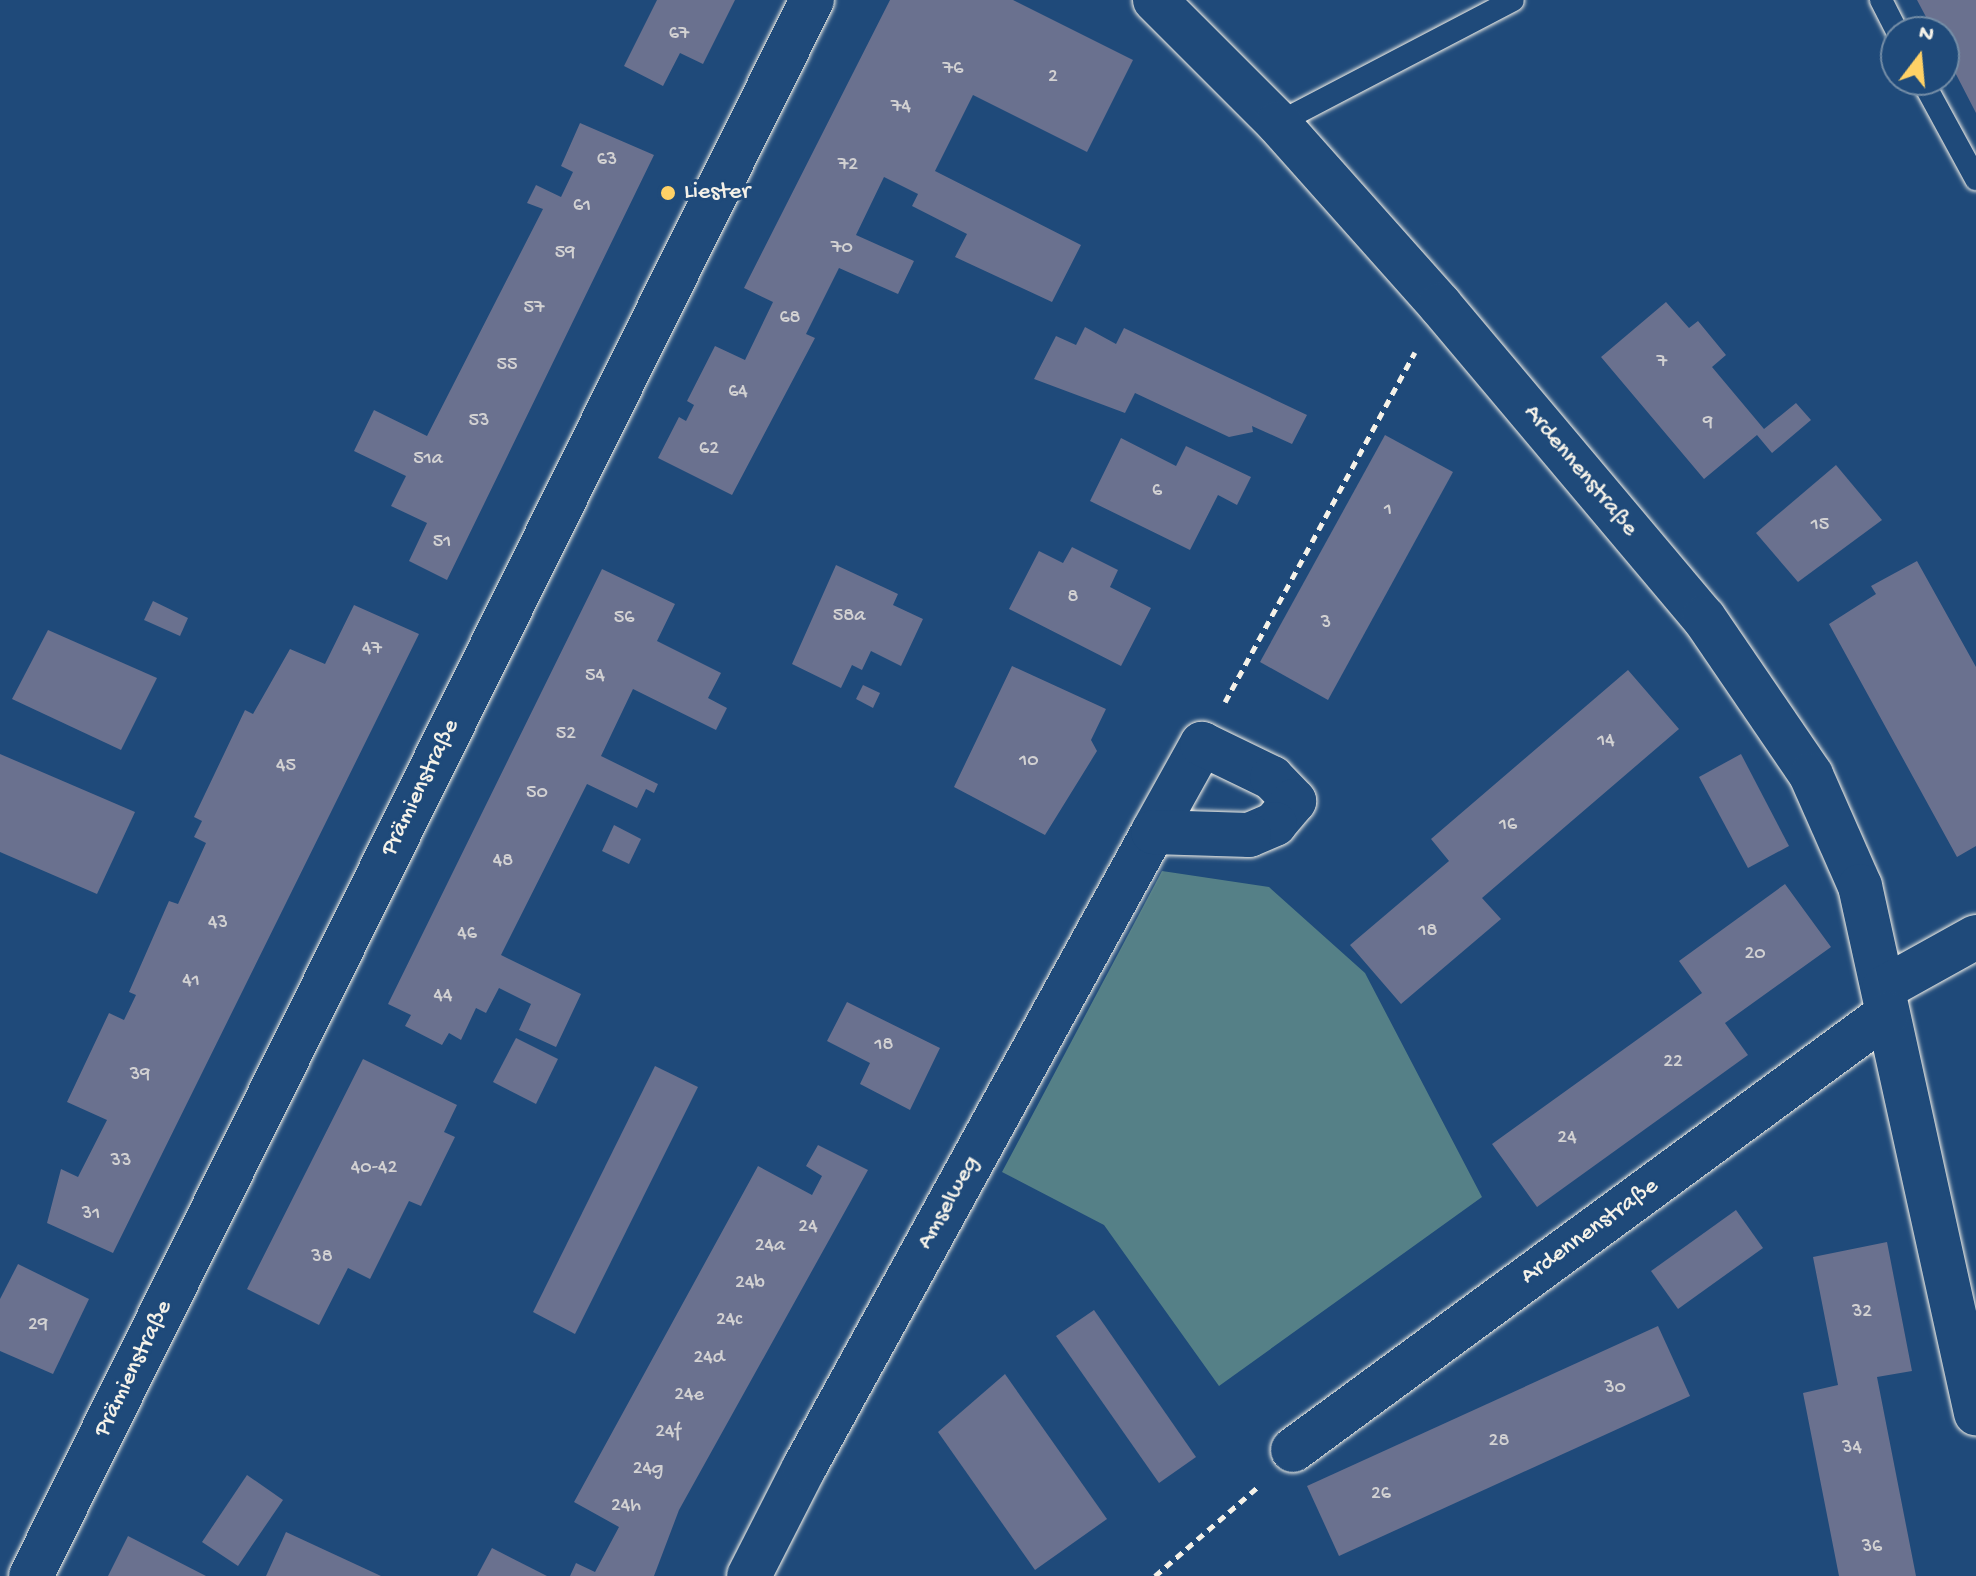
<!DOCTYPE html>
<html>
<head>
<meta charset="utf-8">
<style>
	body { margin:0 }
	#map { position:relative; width:1976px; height:1576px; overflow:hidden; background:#1f4a7a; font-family:"Gochi Hand",sans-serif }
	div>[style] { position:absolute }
	.green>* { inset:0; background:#558087 }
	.building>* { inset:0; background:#6a718f }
	.path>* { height:5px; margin-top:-2.5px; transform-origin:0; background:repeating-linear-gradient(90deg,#f4f1e8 0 8px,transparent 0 14px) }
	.roads { filter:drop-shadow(0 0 2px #f4f1e8) drop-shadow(0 0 2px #f4f1e8) }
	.lane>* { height:22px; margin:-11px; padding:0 11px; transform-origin:11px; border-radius:11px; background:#1f4a7a }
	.street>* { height:44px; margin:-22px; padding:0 22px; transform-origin:22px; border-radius:22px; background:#1f4a7a }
	.secondary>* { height:44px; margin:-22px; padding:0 22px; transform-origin:22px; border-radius:22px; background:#1f4a7a }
	.dots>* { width:22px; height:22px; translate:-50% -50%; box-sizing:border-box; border:4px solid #1f4a7a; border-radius:50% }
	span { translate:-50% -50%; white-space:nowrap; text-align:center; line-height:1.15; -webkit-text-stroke:6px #1f4a7a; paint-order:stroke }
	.number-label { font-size:20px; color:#d2d1d2 }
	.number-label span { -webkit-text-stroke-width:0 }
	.poi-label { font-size:24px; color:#f4f1e8 }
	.left { translate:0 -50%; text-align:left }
	.street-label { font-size:24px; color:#f4f1e8 }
	.north { position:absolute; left:1880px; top:16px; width:80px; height:80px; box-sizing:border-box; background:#1f4a7a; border:2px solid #748da6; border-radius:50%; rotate:16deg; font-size:22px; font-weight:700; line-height:32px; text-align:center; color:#f4f1e8 }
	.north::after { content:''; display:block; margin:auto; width:28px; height:36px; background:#ffd166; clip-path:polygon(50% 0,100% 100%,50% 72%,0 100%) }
</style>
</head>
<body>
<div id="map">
	<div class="green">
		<div style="clip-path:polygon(1162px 871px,1269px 887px,1365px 973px,1482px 1197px,1219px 1386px,1104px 1225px,1002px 1172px)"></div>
	</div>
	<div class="building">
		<div style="clip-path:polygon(657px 0,735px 0,703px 64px,680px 53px,663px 86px,624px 66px)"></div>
		<div style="clip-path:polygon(890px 0,1013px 0,1133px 60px,1087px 152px,973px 95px,935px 171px,1081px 245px,1052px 302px,955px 257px,967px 234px,912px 206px,918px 194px,884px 177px,856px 235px,914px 261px,898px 294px,839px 268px,806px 334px,815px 338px,732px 495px,658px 458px,679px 417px,686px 421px,694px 405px,687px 401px,715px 346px,745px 360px,773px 302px,744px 288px)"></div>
		<div style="clip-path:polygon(1917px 0,1976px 0,1976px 113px,1944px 51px,1944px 32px,1934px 32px)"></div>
		<div style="clip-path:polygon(580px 123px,654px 155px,447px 580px,409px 561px,427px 523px,391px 506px,406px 476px,354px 451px,374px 410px,427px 436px,543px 209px,527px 203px,536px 185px,561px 197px,573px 172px,561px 166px)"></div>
		<div style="clip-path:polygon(1666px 302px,1689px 328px,1698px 321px,1726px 355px,1712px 367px,1764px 429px,1796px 403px,1811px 420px,1772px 453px,1757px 435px,1704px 479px,1601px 357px)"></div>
		<div style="clip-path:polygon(1085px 327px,1116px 344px,1124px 328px,1307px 415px,1292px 444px,1252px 426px,1253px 432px,1229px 437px,1135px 393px,1125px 413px,1034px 379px,1056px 336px,1076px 345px)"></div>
		<div style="clip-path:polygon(1385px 435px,1453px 472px,1328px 700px,1260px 662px)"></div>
		<div style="clip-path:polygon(1121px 438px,1176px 466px,1186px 446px,1251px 477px,1237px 505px,1218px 495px,1190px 550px,1090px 501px)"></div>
		<div style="clip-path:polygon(1836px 465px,1882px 520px,1798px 582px,1756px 533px)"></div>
		<div style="clip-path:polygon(1072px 547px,1118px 570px,1110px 587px,1151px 608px,1121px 666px,1009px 609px,1039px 551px,1063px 563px)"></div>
		<div style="clip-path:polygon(1917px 561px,1976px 667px,1976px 846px,1957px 857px,1829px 624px,1876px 594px,1871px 586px)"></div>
		<div style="clip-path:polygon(836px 565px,898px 594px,893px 605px,923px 619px,901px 666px,871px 651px,862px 670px,852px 665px,841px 688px,792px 664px)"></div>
		<div style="clip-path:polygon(602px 569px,675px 604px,657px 641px,721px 673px,708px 698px,727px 708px,716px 730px,633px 689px,601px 756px,658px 784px,654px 793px,646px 789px,637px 808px,587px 784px,501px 955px,581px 994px,556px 1047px,519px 1030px,531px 1004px,499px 988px,486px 1013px,476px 1008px,461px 1040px,449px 1033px,442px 1045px,405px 1026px,411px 1015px,388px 1004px)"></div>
		<div style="clip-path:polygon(153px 601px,188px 618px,180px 636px,144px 620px)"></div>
		<div style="clip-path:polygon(354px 605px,419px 634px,113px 1253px,47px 1223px,61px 1169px,78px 1177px,107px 1120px,67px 1102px,109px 1013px,124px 1020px,136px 995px,129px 992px,169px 901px,178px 904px,206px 843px,194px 837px,202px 821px,194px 817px,245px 710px,253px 714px,290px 649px,325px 664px)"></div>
		<div style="clip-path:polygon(48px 630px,157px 678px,121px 750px,12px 699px)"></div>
		<div style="clip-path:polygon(1012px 666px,1106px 709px,1091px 740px,1097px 751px,1045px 835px,954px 787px)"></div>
		<div style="clip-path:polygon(1628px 670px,1679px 729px,1482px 898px,1501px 919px,1401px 1004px,1350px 945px,1449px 861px,1431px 839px)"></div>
		<div style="clip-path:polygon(863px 685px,880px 693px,873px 708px,856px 699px)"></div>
		<div style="clip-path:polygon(0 754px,135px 812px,97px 894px,0 852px)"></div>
		<div style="clip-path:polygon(1741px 754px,1789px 846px,1748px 868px,1699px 777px)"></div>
		<div style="clip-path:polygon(614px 825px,641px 839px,629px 864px,602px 851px)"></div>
		<div style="clip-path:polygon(1785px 884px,1831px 947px,1725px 1023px,1748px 1055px,1537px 1207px,1492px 1144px,1702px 993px,1679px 961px)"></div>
		<div style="clip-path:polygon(847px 1002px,940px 1048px,910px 1110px,860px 1084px,870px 1063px,827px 1041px)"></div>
		<div style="clip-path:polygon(516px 1038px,558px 1059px,536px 1104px,493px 1082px)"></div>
		<div style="clip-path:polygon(363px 1059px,457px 1105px,444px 1132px,455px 1137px,421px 1206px,409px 1201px,370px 1279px,348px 1268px,319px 1325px,247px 1289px)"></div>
		<div style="clip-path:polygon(655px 1066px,698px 1087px,575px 1334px,533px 1312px)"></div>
		<div style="clip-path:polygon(818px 1145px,868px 1170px,679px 1510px,654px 1576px,570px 1576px,576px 1563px,595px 1572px,619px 1527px,574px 1502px,758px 1166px,812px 1195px,822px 1176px,806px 1166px)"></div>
		<div style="clip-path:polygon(1736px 1210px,1763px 1248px,1678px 1309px,1651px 1271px)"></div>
		<div style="clip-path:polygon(1887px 1242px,1912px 1371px,1877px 1377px,1916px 1576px,1839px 1576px,1803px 1393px,1838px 1385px,1813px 1257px)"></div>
		<div style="clip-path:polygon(18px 1264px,89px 1299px,53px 1374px,0 1351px,0 1299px)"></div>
		<div style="clip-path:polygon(1094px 1310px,1196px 1457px,1159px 1483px,1056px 1336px)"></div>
		<div style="clip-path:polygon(1658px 1326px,1690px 1396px,1339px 1556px,1307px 1486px)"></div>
		<div style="clip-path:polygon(1005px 1374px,1107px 1519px,1035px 1570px,938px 1432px)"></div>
		<div style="clip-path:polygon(247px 1475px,283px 1500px,238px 1566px,202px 1542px)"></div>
		<div style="clip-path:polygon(286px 1532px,381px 1576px,266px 1576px)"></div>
		<div style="clip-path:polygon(128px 1536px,206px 1576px,108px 1576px)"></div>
		<div style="clip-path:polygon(492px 1548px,547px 1576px,477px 1576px)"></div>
	</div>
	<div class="path">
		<div style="left:1225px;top:702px;width:398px;rotate:-61.5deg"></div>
		<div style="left:1155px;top:1576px;width:138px;rotate:-40.9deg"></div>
	</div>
	<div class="roads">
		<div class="lane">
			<div style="left:1881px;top:0;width:36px;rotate:63deg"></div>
			<div style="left:1922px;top:80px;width:113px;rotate:61.4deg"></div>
			<div style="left:1278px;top:123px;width:265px;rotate:-27.6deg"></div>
		</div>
		<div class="street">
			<div style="left:1155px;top:0;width:174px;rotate:45deg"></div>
			<div style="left:1278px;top:123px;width:244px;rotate:48.3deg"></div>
			<div style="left:1440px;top:305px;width:409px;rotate:49.9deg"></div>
			<div style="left:1704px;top:618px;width:190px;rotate:55.7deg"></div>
			<div style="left:1811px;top:775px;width:121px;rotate:66.2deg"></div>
			<div style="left:1860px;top:886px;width:540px;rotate:77.59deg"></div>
			<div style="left:1884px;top:988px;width:105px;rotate:-29deg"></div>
			<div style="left:1293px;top:1450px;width:737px;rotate:-36.28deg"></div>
			<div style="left:749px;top:1576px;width:121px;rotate:-63deg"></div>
			<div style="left:804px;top:1468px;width:725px;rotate:-61.24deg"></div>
			<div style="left:1153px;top:832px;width:101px;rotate:-60.9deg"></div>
			<div style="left:1202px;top:744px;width:78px;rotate:25.9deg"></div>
			<div style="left:1272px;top:778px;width:32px;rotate:46deg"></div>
			<div style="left:1294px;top:801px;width:30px;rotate:130deg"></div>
			<div style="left:1275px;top:824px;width:28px;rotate:157deg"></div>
			<div style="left:1249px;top:835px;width:96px;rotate:-178.2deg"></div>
		</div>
		<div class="secondary">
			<div style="left:31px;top:1576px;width:1759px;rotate:-63.64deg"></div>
		</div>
	</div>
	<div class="dots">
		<div style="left:668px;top:193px;background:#ffd166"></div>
	</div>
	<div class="number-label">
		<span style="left:679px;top:34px">67</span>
		<span style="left:953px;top:69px">76</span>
		<span style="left:1053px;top:77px">2</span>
		<span style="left:901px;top:107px">74</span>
		<span style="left:607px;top:160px">63</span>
		<span style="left:848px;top:165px">72</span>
		<span style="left:582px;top:206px">61</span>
		<span style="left:842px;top:248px">70</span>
		<span style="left:565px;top:253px">59</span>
		<span style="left:534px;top:308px">57</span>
		<span style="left:790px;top:318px">68</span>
		<span style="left:1662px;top:362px">7</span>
		<span style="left:507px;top:365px">55</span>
		<span style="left:738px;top:392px">64</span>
		<span style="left:479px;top:421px">53</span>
		<span style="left:1708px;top:423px">9</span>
		<span style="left:709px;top:449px">62</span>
		<span style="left:428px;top:459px">51a</span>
		<span style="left:1157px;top:491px">6</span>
		<span style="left:1388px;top:510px">1</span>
		<span style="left:1820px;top:525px">15</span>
		<span style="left:442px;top:542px">51</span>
		<span style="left:1073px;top:597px">8</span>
		<span style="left:849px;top:616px">58a</span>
		<span style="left:624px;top:618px">56</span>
		<span style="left:1326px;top:623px">3</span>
		<span style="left:372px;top:649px">47</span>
		<span style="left:595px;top:676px">54</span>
		<span style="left:566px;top:734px">52</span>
		<span style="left:1606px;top:741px">14</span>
		<span style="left:1029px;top:761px">10</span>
		<span style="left:286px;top:766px">45</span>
		<span style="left:537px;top:793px">50</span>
		<span style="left:1508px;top:825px">16</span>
		<span style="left:503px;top:861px">48</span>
		<span style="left:218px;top:923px">43</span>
		<span style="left:1428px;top:931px">18</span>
		<span style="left:467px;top:934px">46</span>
		<span style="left:1755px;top:954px">20</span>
		<span style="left:191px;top:981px">41</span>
		<span style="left:443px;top:996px">44</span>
		<span style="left:884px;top:1045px">18</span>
		<span style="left:1673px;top:1062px">22</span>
		<span style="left:140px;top:1075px">39</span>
		<span style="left:1567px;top:1138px">24</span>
		<span style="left:121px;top:1161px">33</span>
		<span style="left:374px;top:1168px">40-42</span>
		<span style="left:91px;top:1214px">31</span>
		<span style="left:808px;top:1227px">24</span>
		<span style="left:770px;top:1246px">24a</span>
		<span style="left:322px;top:1257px">38</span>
		<span style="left:750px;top:1283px">24b</span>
		<span style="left:1862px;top:1312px">32</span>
		<span style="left:729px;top:1320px">24c</span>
		<span style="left:38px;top:1325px">29</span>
		<span style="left:709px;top:1358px">24d</span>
		<span style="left:1615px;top:1388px">30</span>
		<span style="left:689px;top:1395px">24e</span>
		<span style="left:668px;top:1432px">24f</span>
		<span style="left:1499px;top:1441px">28</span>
		<span style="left:1852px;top:1448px">34</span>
		<span style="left:648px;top:1469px">24g</span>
		<span style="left:1381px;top:1494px">26</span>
		<span style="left:626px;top:1506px">24h</span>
		<span style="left:1872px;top:1547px">36</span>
	</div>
	<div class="poi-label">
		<span class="left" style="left:684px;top:193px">Liester</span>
	</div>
	<div class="street-label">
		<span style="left:1580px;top:471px;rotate:50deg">Ardennenstraße</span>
		<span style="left:421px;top:788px;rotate:-64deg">Prämienstraße</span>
		<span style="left:949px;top:1203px;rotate:-61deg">Amselweg</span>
		<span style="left:1590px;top:1232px;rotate:-36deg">Ardennenstraße</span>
		<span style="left:134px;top:1369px;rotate:-64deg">Prämienstraße</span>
	</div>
	<div class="north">N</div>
</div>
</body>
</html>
